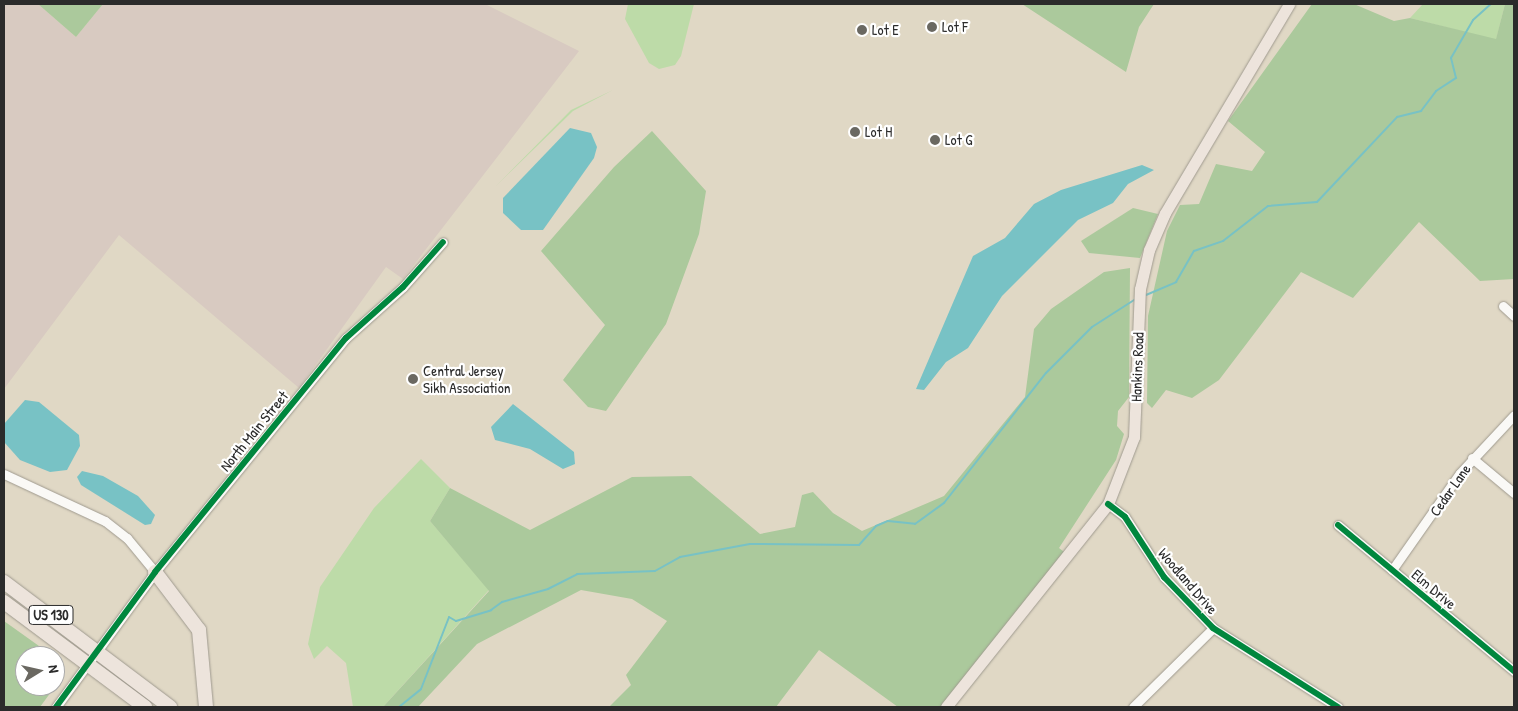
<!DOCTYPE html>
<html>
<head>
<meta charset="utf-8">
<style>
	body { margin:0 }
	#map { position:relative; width:1518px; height:711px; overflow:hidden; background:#e0d8c5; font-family:"Patrick Hand",sans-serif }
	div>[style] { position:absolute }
	.industrial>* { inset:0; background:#d8cac1 }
	.green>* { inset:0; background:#bddba8 }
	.forest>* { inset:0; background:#abc99c }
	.water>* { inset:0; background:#78c2c5 }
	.stream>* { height:2px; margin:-1px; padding:0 1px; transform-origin:1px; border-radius:1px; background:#78c2c5 }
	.roads { filter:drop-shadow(0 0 1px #9f9a8f) drop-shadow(0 0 1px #9f9a8f) }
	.minor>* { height:9px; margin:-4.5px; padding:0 4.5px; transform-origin:4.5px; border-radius:4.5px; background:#faf9f6 }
	.major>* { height:11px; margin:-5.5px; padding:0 5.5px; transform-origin:5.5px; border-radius:5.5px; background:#ede4dc }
	.highway>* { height:14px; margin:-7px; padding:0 7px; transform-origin:7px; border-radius:7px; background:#ede4dc }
	.cycleway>* { height:6px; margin:-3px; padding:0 3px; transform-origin:3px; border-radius:3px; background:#00873e }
	.dots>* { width:14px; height:14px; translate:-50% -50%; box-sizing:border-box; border:2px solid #fff; border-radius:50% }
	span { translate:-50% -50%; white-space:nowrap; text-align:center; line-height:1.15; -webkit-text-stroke:4.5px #fff; paint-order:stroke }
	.shield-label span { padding:1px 4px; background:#fff; border:1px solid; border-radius:4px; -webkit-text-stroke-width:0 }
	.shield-label { font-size:14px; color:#2b2b2b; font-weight:700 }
	.poi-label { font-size:15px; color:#2b2b2b }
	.left { translate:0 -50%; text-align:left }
	.street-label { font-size:15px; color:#2b2b2b }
	.frame { position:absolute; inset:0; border:5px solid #2b2b2b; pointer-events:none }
	.north { position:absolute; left:15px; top:646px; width:50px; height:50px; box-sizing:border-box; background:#fff; border:1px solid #aaa; border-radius:50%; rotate:81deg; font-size:14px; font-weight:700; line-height:20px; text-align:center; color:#2b2b2b }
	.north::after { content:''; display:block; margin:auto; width:18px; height:22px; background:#6a6861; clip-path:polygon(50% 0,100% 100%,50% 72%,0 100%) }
</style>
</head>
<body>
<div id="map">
	<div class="industrial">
		<div style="clip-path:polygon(4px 4px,38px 4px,76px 37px,103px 4px,485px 4px,579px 51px,403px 279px,386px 267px,299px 388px,119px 235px,4px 389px)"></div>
	</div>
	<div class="green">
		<div style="clip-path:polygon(628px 4px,694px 4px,681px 56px,675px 65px,659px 69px,649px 63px,625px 19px)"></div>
		<div style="clip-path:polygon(1423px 4px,1505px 4px,1496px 40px,1410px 18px)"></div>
		<div style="clip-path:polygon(613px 90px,573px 111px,496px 186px,571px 110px)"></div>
		<div style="clip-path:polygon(421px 459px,450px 488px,430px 521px,489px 590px,383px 707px,353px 707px,346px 663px,327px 646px,314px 659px,308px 644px,320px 587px,374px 508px)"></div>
	</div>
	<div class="forest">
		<div style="clip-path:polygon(38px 4px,103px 4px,76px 37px)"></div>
		<div style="clip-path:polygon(1022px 4px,1154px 4px,1139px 27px,1126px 72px)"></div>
		<div style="clip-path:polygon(1312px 4px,1354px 4px,1394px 21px,1410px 18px,1496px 39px,1505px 4px,1514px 4px,1514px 279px,1480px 281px,1419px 222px,1353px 298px,1301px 272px,1219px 380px,1192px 398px,1166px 390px,1152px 408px,1147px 403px,1148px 316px,1167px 231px,1180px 205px,1199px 204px,1216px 164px,1252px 171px,1265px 152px,1228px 121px)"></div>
		<div style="clip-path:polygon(652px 131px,706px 191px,699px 234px,666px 324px,606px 411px,588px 407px,563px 380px,605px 325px,541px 251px,614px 167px)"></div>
		<div style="clip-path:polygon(1133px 208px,1158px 214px,1140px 258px,1089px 253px,1081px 241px)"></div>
		<div style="clip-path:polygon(1130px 268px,1129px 397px,1118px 411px,1117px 426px,1124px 434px,1116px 460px,1059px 548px,1068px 555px,946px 707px,898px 707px,819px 650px,776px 707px,609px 707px,631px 685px,626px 675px,667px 621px,632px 599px,581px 590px,477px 644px,418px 707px,383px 707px,489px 591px,430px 521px,450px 488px,530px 530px,632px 477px,691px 476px,760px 534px,795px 527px,802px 495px,813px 492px,833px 513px,862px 531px,944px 496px,1025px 397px,1034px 329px,1051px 309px,1104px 272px)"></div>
		<div style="clip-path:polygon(4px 621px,53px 656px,25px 656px,25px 686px,55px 686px,55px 658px,59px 681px,40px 707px,4px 707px)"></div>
	</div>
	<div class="water">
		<div style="clip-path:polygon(570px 128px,591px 133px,597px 147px,594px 158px,543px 230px,521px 230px,503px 213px,503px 198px)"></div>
		<div style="clip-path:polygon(1142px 165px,1154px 170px,1128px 184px,1113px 203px,1078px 220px,1002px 296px,968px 348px,946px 362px,924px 390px,916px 389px,973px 256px,1005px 238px,1034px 204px,1061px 190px)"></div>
		<div style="clip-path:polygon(25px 400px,39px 402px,79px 435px,80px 446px,67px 470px,50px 472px,20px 460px,4px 442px,4px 424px)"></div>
		<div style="clip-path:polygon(513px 404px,574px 452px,575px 464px,563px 469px,530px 449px,495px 440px,491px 427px)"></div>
		<div style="clip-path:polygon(82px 471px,103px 476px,138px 496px,155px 515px,151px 524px,145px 525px,81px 485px,77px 477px)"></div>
	</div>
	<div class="stream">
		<div style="left:1146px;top:295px;width:33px;rotate:-23deg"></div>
		<div style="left:1176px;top:282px;width:36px;rotate:-60deg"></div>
		<div style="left:1194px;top:251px;width:31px;rotate:-19deg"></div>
		<div style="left:1223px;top:241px;width:57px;rotate:-37.9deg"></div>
		<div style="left:1268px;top:206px;width:49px;rotate:-4.7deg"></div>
		<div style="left:1317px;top:202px;width:117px;rotate:-46.7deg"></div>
		<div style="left:1397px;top:117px;width:25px;rotate:-14deg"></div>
		<div style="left:1421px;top:111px;width:25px;rotate:-53deg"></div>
		<div style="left:1436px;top:91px;width:24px;rotate:-33deg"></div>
		<div style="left:1456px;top:78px;width:21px;rotate:-104deg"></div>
		<div style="left:1451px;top:58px;width:44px;rotate:-59.9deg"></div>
		<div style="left:1473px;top:20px;width:24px;rotate:-42deg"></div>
		<div style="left:399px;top:707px;width:28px;rotate:-39deg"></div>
		<div style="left:421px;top:689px;width:77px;rotate:-68.7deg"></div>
		<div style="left:449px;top:617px;width:8px;rotate:30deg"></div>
		<div style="left:456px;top:621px;width:37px;rotate:-17deg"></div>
		<div style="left:491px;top:610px;width:14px;rotate:-36deg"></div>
		<div style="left:502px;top:602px;width:48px;rotate:-15.8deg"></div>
		<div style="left:548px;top:589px;width:33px;rotate:-27deg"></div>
		<div style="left:577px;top:574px;width:78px;rotate:-2.2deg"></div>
		<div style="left:655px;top:571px;width:29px;rotate:-29deg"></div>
		<div style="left:680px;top:557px;width:71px;rotate:-10.5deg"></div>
		<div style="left:750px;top:544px;width:109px;rotate:0.5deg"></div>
		<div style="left:859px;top:545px;width:25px;rotate:-48deg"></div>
		<div style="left:876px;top:526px;width:13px;rotate:-23deg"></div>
		<div style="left:888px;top:521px;width:27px;rotate:6deg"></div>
		<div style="left:915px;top:524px;width:36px;rotate:-36deg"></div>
		<div style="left:944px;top:503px;width:165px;rotate:-51.9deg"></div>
		<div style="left:1046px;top:373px;width:65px;rotate:-45deg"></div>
		<div style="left:1092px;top:327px;width:50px;rotate:-32.7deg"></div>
	</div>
	<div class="roads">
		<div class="minor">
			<div style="left:1503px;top:306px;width:15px;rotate:42deg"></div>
			<div style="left:1472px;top:458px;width:55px;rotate:39.8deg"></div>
			<div style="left:4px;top:474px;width:111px;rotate:25deg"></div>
			<div style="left:105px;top:521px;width:28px;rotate:38deg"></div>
			<div style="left:127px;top:538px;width:44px;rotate:50.5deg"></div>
			<div style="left:1108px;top:504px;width:21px;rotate:37deg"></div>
			<div style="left:1125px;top:517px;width:72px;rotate:57deg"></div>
			<div style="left:1164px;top:577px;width:71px;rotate:46.1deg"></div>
			<div style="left:1213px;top:628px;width:148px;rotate:32.3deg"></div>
			<div style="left:1338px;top:525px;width:229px;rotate:39.7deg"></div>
			<div style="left:1392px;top:570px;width:118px;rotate:-55deg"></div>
			<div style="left:1460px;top:473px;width:79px;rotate:-47deg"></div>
			<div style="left:56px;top:707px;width:167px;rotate:-53.7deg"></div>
			<div style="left:155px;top:572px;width:302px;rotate:-50.8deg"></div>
			<div style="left:346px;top:338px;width:76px;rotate:-41.8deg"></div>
			<div style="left:403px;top:287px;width:60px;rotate:-48.4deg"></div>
			<div style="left:1133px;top:707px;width:112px;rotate:-44.6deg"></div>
		</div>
		<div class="major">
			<div style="left:946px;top:707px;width:260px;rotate:-51.4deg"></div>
			<div style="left:1108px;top:504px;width:72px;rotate:-68.8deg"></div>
			<div style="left:1134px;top:437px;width:148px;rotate:-87.7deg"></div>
			<div style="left:1140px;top:289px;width:40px;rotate:-77deg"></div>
			<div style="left:1149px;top:250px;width:40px;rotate:-66.6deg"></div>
			<div style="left:1165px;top:213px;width:243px;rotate:-59.3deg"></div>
		</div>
		<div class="highway">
			<div style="left:155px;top:572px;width:73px;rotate:52.8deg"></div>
			<div style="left:199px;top:630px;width:77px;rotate:84.8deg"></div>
			<div style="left:4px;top:582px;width:208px;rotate:37deg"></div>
			<div style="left:4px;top:602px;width:176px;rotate:36.7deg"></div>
		</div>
	</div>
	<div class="cycleway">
		<div style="left:1108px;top:504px;width:21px;rotate:37deg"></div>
		<div style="left:1125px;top:517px;width:72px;rotate:57deg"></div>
		<div style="left:1164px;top:577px;width:71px;rotate:46.1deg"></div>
		<div style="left:1213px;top:628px;width:148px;rotate:32.3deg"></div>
		<div style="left:1338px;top:525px;width:229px;rotate:39.7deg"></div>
		<div style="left:56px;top:707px;width:167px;rotate:-53.7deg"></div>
		<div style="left:155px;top:572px;width:302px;rotate:-50.8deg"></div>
		<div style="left:346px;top:338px;width:76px;rotate:-41.8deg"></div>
		<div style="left:403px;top:287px;width:60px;rotate:-48.4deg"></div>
	</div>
	<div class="dots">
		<div style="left:932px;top:27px;background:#6a6861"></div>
		<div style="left:862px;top:30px;background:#6a6861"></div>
		<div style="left:855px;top:132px;background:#6a6861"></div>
		<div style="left:935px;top:140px;background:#6a6861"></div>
		<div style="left:413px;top:379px;background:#6a6861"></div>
	</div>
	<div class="shield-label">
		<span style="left:51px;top:615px">US 130</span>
	</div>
	<div class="poi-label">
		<span class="left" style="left:942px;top:27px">Lot F</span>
		<span class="left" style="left:872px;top:30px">Lot E</span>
		<span class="left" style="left:865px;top:132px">Lot H</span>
		<span class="left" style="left:945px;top:140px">Lot G</span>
		<span class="left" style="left:423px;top:379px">Central Jersey<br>Sikh Association</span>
	</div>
	<div class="street-label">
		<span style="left:1137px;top:367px;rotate:-88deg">Hankins Road</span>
		<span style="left:254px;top:431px;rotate:-51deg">North Main Street</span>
		<span style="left:1450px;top:490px;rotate:-55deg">Cedar Lane</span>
		<span style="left:1188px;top:581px;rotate:49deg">Woodland Drive</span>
		<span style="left:1434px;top:589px;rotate:40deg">Elm Drive</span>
	</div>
	<div class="frame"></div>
	<div class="north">N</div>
</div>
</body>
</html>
